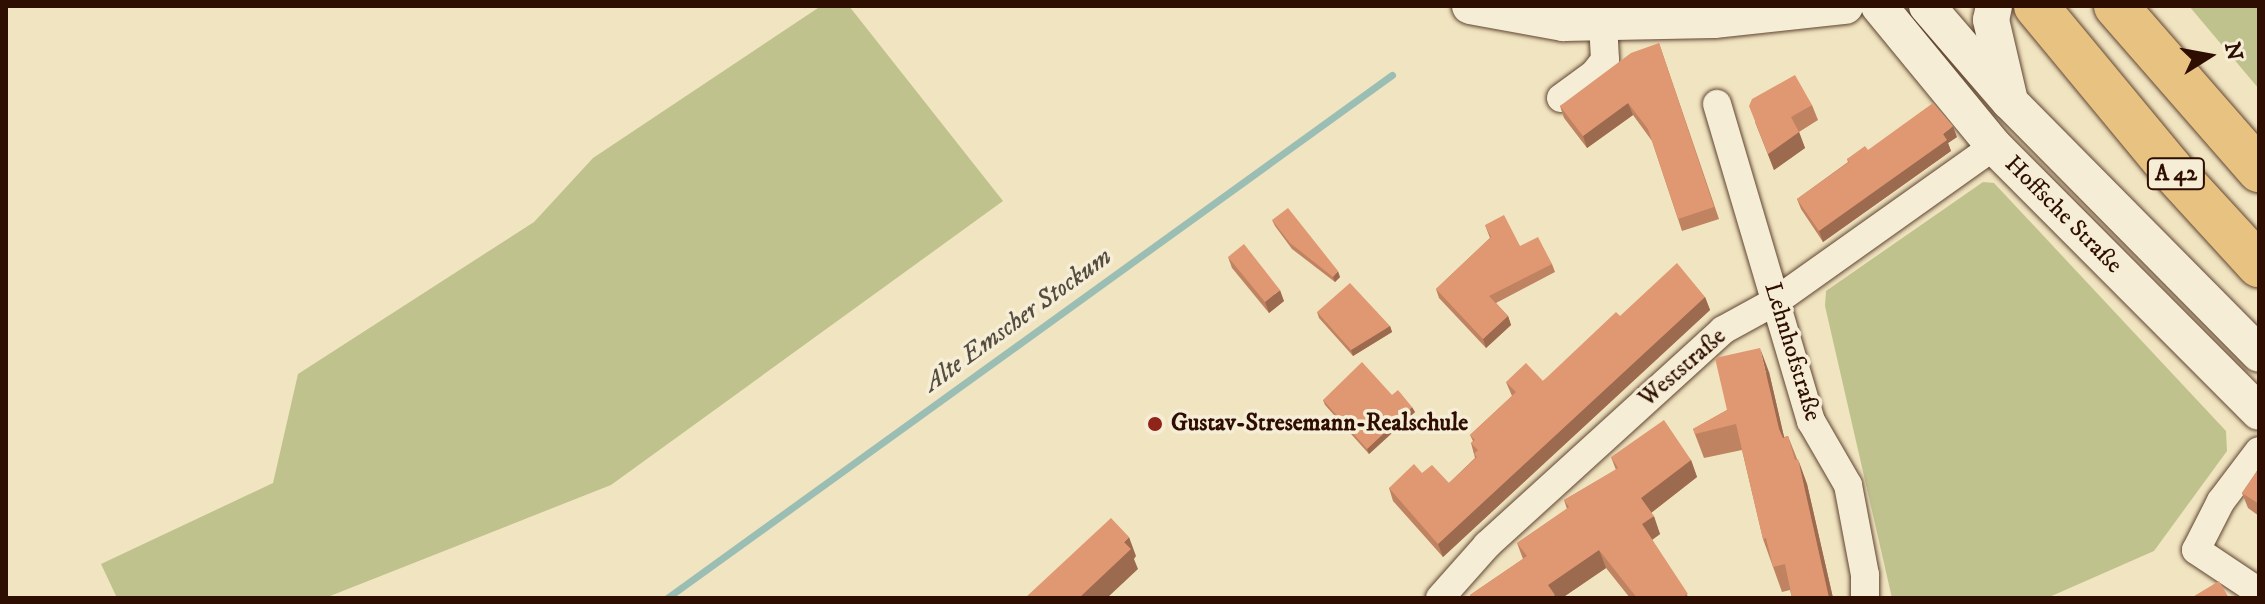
<!DOCTYPE html>
<html>
<head>
<meta charset="utf-8">
<style>
	body { margin:0 }
	#map { position:relative; width:2265px; height:604px; overflow:hidden; background:#f1e4c0; font-family:"IM FELL DW Pica",serif }
	div>[style] { position:absolute }
	.green>* { inset:0; background:#c0c28e }
	.stream>* { height:7px; margin:-3.5px; padding:0 3.5px; transform-origin:3.5px; border-radius:3.5px; background:#9bbeb4 }
	.roads { filter:drop-shadow(0 0 2px #5f4430) drop-shadow(0 0 2px #5f4430) }
	.minor>* { height:28px; margin:-14px; padding:0 14px; transform-origin:14px; border-radius:14px; background:#f6edd6 }
	.tertiary>* { height:36px; margin:-18px; padding:0 18px; transform-origin:18px; border-radius:18px; background:#f6edd6 }
	.motorway>* { height:44px; margin:-22px; padding:0 22px; transform-origin:22px; border-radius:22px; background:#e8c280 }
	.wall>* { inset:0; background:#c08361 }
	.shaded-wall>* { inset:0; background:#9c6a4f }
	.building>* { inset:0; background:#df9871 }
	.dots>* { width:22px; height:22px; translate:-50% -50%; box-sizing:border-box; border:4px solid #f6edd6; border-radius:50% }
	span { translate:-50% -50%; white-space:nowrap; text-align:center; line-height:1.15; -webkit-text-stroke:7px #f6edd6; paint-order:stroke }
	.shield-label span { padding:2px 6px; background:#f6edd6; border:2px solid; border-radius:6px; -webkit-text-stroke-width:0 }
	.shield-label { font-size:22px; color:#2e0e00; font-weight:700 }
	.street-label { font-size:24px; color:#2e0e00 }
	.poi-label { font-size:24px; color:#2e0e00; font-weight:700 }
	.left { translate:0 -50%; text-align:left }
	.water-label { font-size:26px; color:#544c3f; font-style:italic }
	.frame { position:absolute; inset:0; border:8px solid #2e0e00; pointer-events:none }
	.north { position:absolute; left:2169px; top:16px; width:80px; height:80px; -webkit-text-stroke:6px #f6edd6; paint-order:stroke; rotate:79deg; font-size:22px; font-weight:700; line-height:32px; text-align:center; color:#2e0e00 }
	.north::after { content:''; display:block; margin:auto; width:28px; height:36px; background:#2e0e00; clip-path:polygon(50% 0,100% 100%,50% 72%,0 100%) }
</style>
</head>
<body>
<div id="map">
	<div class="green">
		<div style="clip-path:polygon(821px 6px,849px 6px,1003px 201px,611px 485px,325px 598px,117px 598px,101px 564px,273px 483px,298px 374px,534px 222px,593px 158px)"></div>
		<div style="clip-path:polygon(2189px 6px,2259px 6px,2259px 89px)"></div>
		<div style="clip-path:polygon(1983px 182px,1994px 183px,2226px 431px,2227px 451px,2154px 551px,2047px 598px,1892px 598px,1825px 306px,1826px 291px)"></div>
	</div>
	<div class="stream">
		<div style="left:667px;top:598px;width:894px;rotate:-35.81deg"></div>
	</div>
	<div class="roads">
		<div class="minor">
			<div style="left:1561px;top:98px;width:41px;rotate:-36deg"></div>
			<div style="left:1594px;top:74px;width:18px;rotate:-52deg"></div>
			<div style="left:1605px;top:60px;width:38px;rotate:-93deg"></div>
			<div style="left:1717px;top:104px;width:331px;rotate:73.5deg"></div>
			<div style="left:1811px;top:421px;width:74px;rotate:60deg"></div>
			<div style="left:1848px;top:485px;width:92px;rotate:79.3deg"></div>
			<div style="left:1865px;top:575px;width:23px;rotate:90deg"></div>
			<div style="left:2259px;top:451px;width:63px;rotate:127.2deg"></div>
			<div style="left:2221px;top:501px;width:55px;rotate:117deg"></div>
			<div style="left:2196px;top:550px;width:76px;rotate:33.7deg"></div>
			<div style="left:1440px;top:598px;width:71px;rotate:-48.4deg"></div>
			<div style="left:1487px;top:545px;width:319px;rotate:-42.3deg"></div>
			<div style="left:1723px;top:330px;width:60px;rotate:-28.7deg"></div>
			<div style="left:1776px;top:301px;width:267px;rotate:-35.4deg"></div>
		</div>
		<div class="tertiary">
			<div style="left:1470px;top:6px;width:95px;rotate:10.4deg"></div>
			<div style="left:1563px;top:23px;width:151px;rotate:-1.1deg"></div>
			<div style="left:1714px;top:20px;width:132px;rotate:-6.1deg"></div>
			<div style="left:1879px;top:6px;width:181px;rotate:50.6deg"></div>
			<div style="left:1994px;top:146px;width:375px;rotate:45.1deg"></div>
			<div style="left:1927px;top:6px;width:127px;rotate:49.2deg"></div>
			<div style="left:2010px;top:102px;width:354px;rotate:45.3deg"></div>
			<div style="left:1994px;top:6px;width:14px;rotate:102deg"></div>
			<div style="left:1991px;top:20px;width:79px;rotate:76.8deg"></div>
		</div>
		<div class="motorway">
			<div style="left:2036px;top:6px;width:210px;rotate:50.4deg"></div>
			<div style="left:2170px;top:168px;width:132px;rotate:47.5deg"></div>
			<div style="left:2116px;top:6px;width:218px;rotate:48.9deg"></div>
		</div>
	</div>
	<div class="wall">
		<div style="clip-path:polygon(1659px 43px,1719px 219px,1682px 231px,1652px 141px,1633px 115px,1587px 148px,1564px 118px,1560px 106px)"></div>
		<div style="clip-path:polygon(1812px 105px,1818px 120px,1799px 132px,1805px 148px,1774px 170px,1755px 122px)"></div>
		<div style="clip-path:polygon(1957px 137px,1948px 143px,1951px 151px,1823px 242px,1801px 209px,1797px 199px,1848px 162px,1847px 159px,1868px 150px)"></div>
		<div style="clip-path:polygon(1272px 220px,1340px 277px,1335px 282px,1292px 249px,1275px 226px)"></div>
		<div style="clip-path:polygon(1485px 225px,1520px 246px,1552px 264px,1555px 272px,1496px 303px,1508px 316px,1511px 325px,1486px 348px,1439px 298px,1436px 289px,1490px 238px)"></div>
		<div style="clip-path:polygon(1228px 257px,1284px 301px,1269px 313px,1232px 268px)"></div>
		<div style="clip-path:polygon(1705px 297px,1710px 310px,1443px 557px,1393px 501px,1389px 488px,1422px 473px,1449px 483px,1475px 458px,1471px 443px,1473px 441px,1470px 435px,1512px 396px,1506px 382px,1543px 381px,1620px 316px)"></div>
		<div style="clip-path:polygon(1317px 312px,1390px 326px,1392px 332px,1353px 356px,1319px 318px)"></div>
		<div style="clip-path:polygon(1769px 372px,1784px 437px,1788px 436px,1807px 484px,1833px 598px,1792px 598px,1790px 590px,1782px 592px,1763px 539px,1742px 450px,1704px 458px,1693px 429px,1727px 410px)"></div>
		<div style="clip-path:polygon(1392px 395px,1415px 412px,1369px 454px,1325px 405px,1323px 400px)"></div>
		<div style="clip-path:polygon(1611px 457px,1691px 460px,1697px 477px,1651px 513px,1660px 534px,1652px 540px,1689px 598px,1630px 598px,1606px 568px,1562px 598px,1471px 598px,1470px 595px,1523px 559px,1517px 543px,1567px 509px,1564px 500px,1616px 470px)"></div>
		<div style="clip-path:polygon(2259px 468px,2259px 516px,2248px 508px,2242px 493px)"></div>
	</div>
	<div class="shaded-wall">
		<div style="clip-path:polygon(1628px 103px,1633px 115px,1587px 148px,1583px 136px)"></div>
		<div style="clip-path:polygon(1953px 126px,1957px 137px,1948px 143px,1951px 151px,1823px 242px,1819px 231px)"></div>
		<div style="clip-path:polygon(1799px 132px,1805px 148px,1774px 170px,1768px 154px)"></div>
		<div style="clip-path:polygon(1338px 271px,1340px 277px,1335px 282px,1333px 277px)"></div>
		<div style="clip-path:polygon(1280px 290px,1284px 301px,1269px 313px,1265px 302px)"></div>
		<div style="clip-path:polygon(1705px 297px,1710px 310px,1443px 557px,1438px 544px)"></div>
		<div style="clip-path:polygon(1508px 316px,1511px 325px,1486px 348px,1483px 339px)"></div>
		<div style="clip-path:polygon(1390px 326px,1392px 332px,1353px 356px,1351px 350px)"></div>
		<div style="clip-path:polygon(1760px 348px,1769px 372px,1788px 454px,1779px 429px)"></div>
		<div style="clip-path:polygon(1412px 407px,1415px 412px,1369px 454px,1367px 449px)"></div>
		<div style="clip-path:polygon(1798px 459px,1807px 484px,1833px 598px,1829px 598px)"></div>
		<div style="clip-path:polygon(1691px 460px,1697px 477px,1647px 516px,1641px 498px)"></div>
		<div style="clip-path:polygon(1654px 516px,1660px 534px,1649px 542px,1642px 524px)"></div>
		<div style="clip-path:polygon(1129px 537px,1136px 556px,1134px 559px,1138px 569px,1107px 598px,1079px 598px,1124px 542px)"></div>
		<div style="clip-path:polygon(1599px 550px,1606px 568px,1562px 598px,1551px 598px,1548px 585px)"></div>
	</div>
	<div class="building">
		<div style="clip-path:polygon(1659px 43px,1714px 207px,1678px 219px,1648px 129px,1628px 103px,1583px 136px,1560px 106px,1631px 53px)"></div>
		<div style="clip-path:polygon(1795px 75px,1812px 105px,1791px 117px,1799px 132px,1768px 154px,1749px 106px,1752px 99px)"></div>
		<div style="clip-path:polygon(1933px 103px,1953px 126px,1943px 134px,1947px 140px,1819px 231px,1797px 199px,1849px 162px,1847px 159px,1865px 146px,1868px 150px)"></div>
		<div style="clip-path:polygon(1288px 208px,1338px 271px,1333px 277px,1290px 243px,1272px 220px)"></div>
		<div style="clip-path:polygon(1504px 215px,1520px 246px,1538px 237px,1552px 264px,1489px 296px,1508px 316px,1483px 339px,1436px 289px,1491px 237px,1485px 225px)"></div>
		<div style="clip-path:polygon(1244px 244px,1280px 290px,1265px 302px,1228px 257px)"></div>
		<div style="clip-path:polygon(1677px 263px,1705px 297px,1438px 544px,1389px 488px,1414px 464px,1422px 473px,1432px 465px,1449px 483px,1477px 457px,1474px 454px,1478px 450px,1471px 443px,1475px 440px,1470px 435px,1516px 392px,1506px 382px,1526px 363px,1543px 381px,1616px 312px,1620px 316px)"></div>
		<div style="clip-path:polygon(1350px 283px,1390px 326px,1351px 350px,1317px 312px)"></div>
		<div style="clip-path:polygon(1760px 348px,1779px 429px,1783px 438px,1788px 436px,1795px 460px,1798px 459px,1829px 598px,1792px 598px,1785px 564px,1773px 567px,1766px 538px,1763px 539px,1736px 424px,1695px 434px,1693px 429px,1727px 410px,1715px 358px)"></div>
		<div style="clip-path:polygon(1362px 362px,1392px 395px,1398px 390px,1412px 407px,1367px 449px,1323px 400px)"></div>
		<div style="clip-path:polygon(1664px 420px,1691px 460px,1641px 498px,1654px 516px,1642px 524px,1688px 594px,1685px 595px,1686px 598px,1637px 598px,1599px 550px,1548px 585px,1555px 595px,1551px 598px,1472px 598px,1470px 595px,1527px 556px,1517px 543px,1569px 507px,1564px 500px,1618px 468px,1611px 457px)"></div>
		<div style="clip-path:polygon(2259px 468px,2259px 504px,2242px 493px)"></div>
		<div style="clip-path:polygon(1111px 518px,1129px 537px,1124px 542px,1131px 549px,1079px 598px,1025px 598px)"></div>
		<div style="clip-path:polygon(2219px 581px,2229px 598px,2191px 598px)"></div>
	</div>
	<div class="dots">
		<div style="left:1155px;top:424px;background:#8f2418"></div>
	</div>
	<div class="shield-label">
		<span style="left:2176px;top:174px">A 42</span>
	</div>
	<div class="street-label">
		<span style="left:2063px;top:215px;rotate:45deg">Hoffsche Straße</span>
		<span style="left:1792px;top:352px;rotate:73deg">Lehnhofstraße</span>
		<span style="left:1683px;top:368px;rotate:-41deg">Weststraße</span>
	</div>
	<div class="poi-label">
		<span class="left" style="left:1171px;top:424px">Gustav-Stresemann-Realschule</span>
	</div>
	<div class="water-label">
		<span style="left:1018px;top:320px;rotate:-36deg">Alte Emscher Stockum</span>
	</div>
	<div class="frame"></div>
	<div class="north">N</div>
</div>
</body>
</html>
